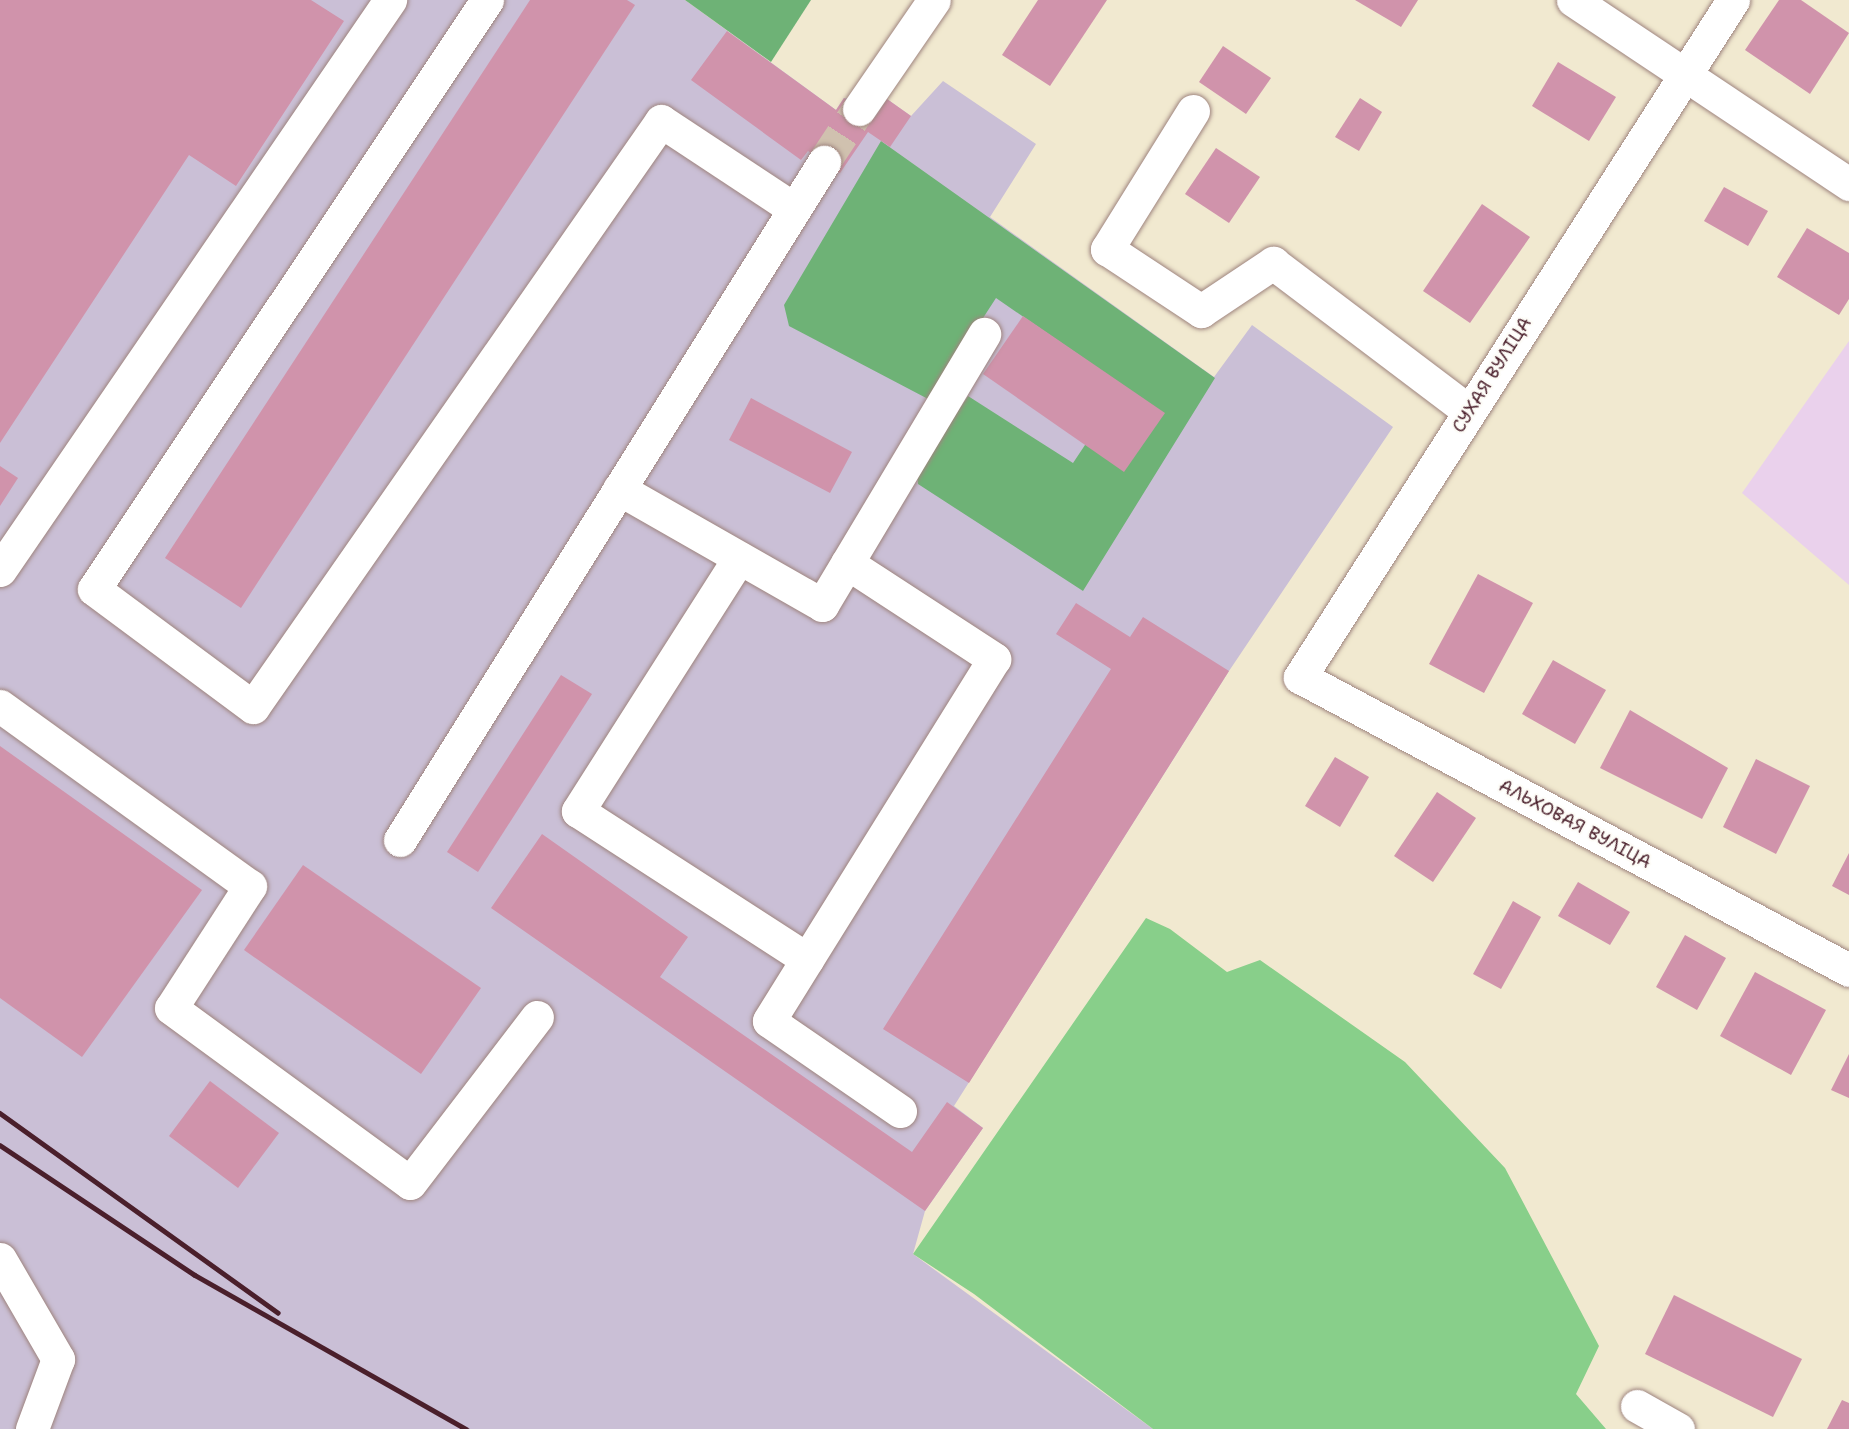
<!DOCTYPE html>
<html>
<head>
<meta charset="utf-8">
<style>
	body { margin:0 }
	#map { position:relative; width:1849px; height:1429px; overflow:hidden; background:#f1e9d0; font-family:"Shantell Sans",sans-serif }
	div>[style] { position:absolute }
	.built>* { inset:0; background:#ead1ec }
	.industrial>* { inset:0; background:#cabfd6 }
	.green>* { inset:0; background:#88cf8a }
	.forest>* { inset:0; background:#6eb276 }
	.building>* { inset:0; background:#d093ab }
	.minor-tunnel>* { height:33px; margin-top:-16.5px; transform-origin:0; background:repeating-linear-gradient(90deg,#d0c1af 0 33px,transparent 0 49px) }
	.roads { filter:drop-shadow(0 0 2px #9e847e) drop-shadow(0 0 2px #9e847e) }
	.minor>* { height:33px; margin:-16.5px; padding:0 16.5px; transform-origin:16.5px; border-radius:16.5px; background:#fff }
	.rail>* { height:4.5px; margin:-2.25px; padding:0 2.25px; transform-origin:2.25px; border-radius:2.25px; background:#4a1f2b }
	span { translate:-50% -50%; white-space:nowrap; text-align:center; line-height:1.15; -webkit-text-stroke:4.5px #fdfcf7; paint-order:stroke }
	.street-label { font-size:18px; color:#4a1f2b }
</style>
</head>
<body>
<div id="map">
	<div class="built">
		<div style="clip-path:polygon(1849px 341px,1849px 585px,1742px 493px)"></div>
	</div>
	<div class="industrial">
		<div style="clip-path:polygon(0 0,685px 0,836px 110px,844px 98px,887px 99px,911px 116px,943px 81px,1036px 144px,990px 217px,1214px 377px,1252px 325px,1393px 427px,1229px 671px,954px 1106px,983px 1128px,925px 1211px,913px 1254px,1153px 1429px,0 1429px)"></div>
	</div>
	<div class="green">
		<div style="clip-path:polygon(1146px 918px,1170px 929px,1227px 972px,1260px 960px,1405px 1062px,1505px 1168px,1599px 1346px,1576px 1394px,1606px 1429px,1153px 1429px,974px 1294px,913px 1254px)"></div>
	</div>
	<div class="forest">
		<div style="clip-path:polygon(685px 0,811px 0,771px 62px)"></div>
		<div style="clip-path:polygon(881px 141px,1215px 378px,1083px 591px,918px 484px,917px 474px,968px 396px,1073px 463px,1085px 445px,1092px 364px,996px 298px,930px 400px,789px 326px,784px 305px)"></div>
	</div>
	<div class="building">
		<div style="clip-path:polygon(0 0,311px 0,344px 21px,236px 186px,189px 155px,0 443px)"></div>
		<div style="clip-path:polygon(530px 0,627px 0,635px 5px,241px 608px,165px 558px)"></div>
		<div style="clip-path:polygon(1038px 0,1107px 0,1050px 86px,1002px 55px)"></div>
		<div style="clip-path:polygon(1355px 0,1418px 0,1401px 27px)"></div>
		<div style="clip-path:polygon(1779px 0,1801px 0,1849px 33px,1810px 94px,1745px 50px)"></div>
		<div style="clip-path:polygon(727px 31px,836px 110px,844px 98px,874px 119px,887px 99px,911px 116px,890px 147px,868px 132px,840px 173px,808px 151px,801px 160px,691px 80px)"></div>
		<div style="clip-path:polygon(1223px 46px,1271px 78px,1246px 114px,1199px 82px)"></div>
		<div style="clip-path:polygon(1558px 62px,1616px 97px,1589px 141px,1532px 106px)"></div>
		<div style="clip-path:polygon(1360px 98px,1382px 112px,1359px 151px,1335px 137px)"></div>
		<div style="clip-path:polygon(1216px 148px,1260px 177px,1229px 223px,1185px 194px)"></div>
		<div style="clip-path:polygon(1724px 187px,1768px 211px,1748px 246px,1704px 221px)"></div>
		<div style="clip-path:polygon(1482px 204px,1530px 237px,1470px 323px,1423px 291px)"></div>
		<div style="clip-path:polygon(1807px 228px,1849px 253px,1849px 299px,1839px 315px,1777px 277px)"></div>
		<div style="clip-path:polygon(1023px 316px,1165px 413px,1124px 472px,983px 374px)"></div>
		<div style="clip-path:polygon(751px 398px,852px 452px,830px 493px,729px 440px)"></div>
		<div style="clip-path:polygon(0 466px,18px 478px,0 506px)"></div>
		<div style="clip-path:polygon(1478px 574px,1533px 603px,1484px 693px,1429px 664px)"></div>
		<div style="clip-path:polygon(1076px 603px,1130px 637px,1143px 617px,1229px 671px,969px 1083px,883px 1029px,1111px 669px,1056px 634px)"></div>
		<div style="clip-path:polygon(1553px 660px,1606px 690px,1575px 744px,1522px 714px)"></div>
		<div style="clip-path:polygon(561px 675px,592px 694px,478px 872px,447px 852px)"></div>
		<div style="clip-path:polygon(1630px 710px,1728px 768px,1702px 819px,1600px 768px)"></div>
		<div style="clip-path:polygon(0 746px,202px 890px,82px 1057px,0 998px)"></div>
		<div style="clip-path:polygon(1335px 757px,1369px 777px,1340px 827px,1305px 806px)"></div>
		<div style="clip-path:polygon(1756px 759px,1810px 786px,1776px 854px,1723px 827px)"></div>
		<div style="clip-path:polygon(1437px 792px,1476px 818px,1433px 882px,1394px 856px)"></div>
		<div style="clip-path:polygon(542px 834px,688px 937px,660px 977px,912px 1152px,947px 1102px,983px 1128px,925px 1211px,491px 908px)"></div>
		<div style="clip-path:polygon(1849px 853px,1849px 895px,1832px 886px)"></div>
		<div style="clip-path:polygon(303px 865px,481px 988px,421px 1074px,244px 950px)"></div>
		<div style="clip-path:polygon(1578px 882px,1630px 912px,1610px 945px,1558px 916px)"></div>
		<div style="clip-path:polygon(1513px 901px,1541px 917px,1501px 989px,1473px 974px)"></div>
		<div style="clip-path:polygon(1685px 935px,1726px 958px,1697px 1010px,1656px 987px)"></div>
		<div style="clip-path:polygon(1755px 972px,1826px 1010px,1791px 1075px,1720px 1036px)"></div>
		<div style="clip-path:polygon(1849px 1054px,1849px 1098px,1831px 1090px)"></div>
		<div style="clip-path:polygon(210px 1081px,279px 1133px,238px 1188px,169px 1136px)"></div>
		<div style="clip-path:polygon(1674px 1295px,1802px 1359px,1773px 1417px,1645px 1354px)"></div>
		<div style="clip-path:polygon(1842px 1400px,1849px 1403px,1849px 1429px,1827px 1429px)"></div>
	</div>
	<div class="minor-tunnel">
		<div style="left:824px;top:162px;width:64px;rotate:-56.6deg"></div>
	</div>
	<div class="roads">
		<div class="minor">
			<div style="left:487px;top:0;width:708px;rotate:123.71deg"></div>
			<div style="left:94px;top:589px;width:198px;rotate:36.6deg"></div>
			<div style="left:253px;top:707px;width:714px;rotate:-55.15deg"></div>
			<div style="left:661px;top:121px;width:159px;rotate:33.5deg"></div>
			<div style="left:1573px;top:0;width:332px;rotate:33.7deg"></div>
			<div style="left:1733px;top:0;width:804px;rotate:122.6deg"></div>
			<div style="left:1300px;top:677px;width:622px;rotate:28.09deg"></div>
			<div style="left:859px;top:109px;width:132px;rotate:-55.5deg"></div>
			<div style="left:1193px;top:111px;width:163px;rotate:121.9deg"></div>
			<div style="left:1107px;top:249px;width:113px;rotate:33.4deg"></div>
			<div style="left:1201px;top:311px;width:87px;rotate:-33.7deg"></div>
			<div style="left:1273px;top:263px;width:246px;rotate:37.1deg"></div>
			<div style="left:619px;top:489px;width:234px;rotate:29.7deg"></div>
			<div style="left:822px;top:605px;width:316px;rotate:-59.1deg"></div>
			<div style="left:739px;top:558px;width:300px;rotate:122.5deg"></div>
			<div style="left:578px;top:811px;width:273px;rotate:32.9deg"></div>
			<div style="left:847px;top:563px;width:176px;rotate:33.1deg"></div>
			<div style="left:994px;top:659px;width:426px;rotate:121.9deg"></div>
			<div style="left:769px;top:1021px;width:159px;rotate:34.5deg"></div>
			<div style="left:0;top:570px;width:691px;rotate:-55.62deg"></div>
			<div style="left:0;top:706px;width:308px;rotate:35.8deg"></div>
			<div style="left:250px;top:886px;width:145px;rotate:122.9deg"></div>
			<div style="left:171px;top:1008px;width:296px;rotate:36.2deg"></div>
			<div style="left:410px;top:1183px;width:209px;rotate:-52.6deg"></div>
			<div style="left:400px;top:840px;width:800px;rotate:-57.98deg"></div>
			<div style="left:0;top:1259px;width:116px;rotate:59.9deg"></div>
			<div style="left:58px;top:1359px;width:75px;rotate:110.4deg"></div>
			<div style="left:1637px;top:1406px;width:47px;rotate:29.3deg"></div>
		</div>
	</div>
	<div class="rail">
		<div style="left:0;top:1113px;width:342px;rotate:35.7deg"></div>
		<div style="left:0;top:1145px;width:234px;rotate:33.7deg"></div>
		<div style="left:195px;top:1275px;width:312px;rotate:29.6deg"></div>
	</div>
	<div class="street-label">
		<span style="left:1492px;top:375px;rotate:-58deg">СУХАЯ ВУЛІЦА</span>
		<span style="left:1575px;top:824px;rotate:28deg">АЛЬХОВАЯ ВУЛІЦА</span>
	</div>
</div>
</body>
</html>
